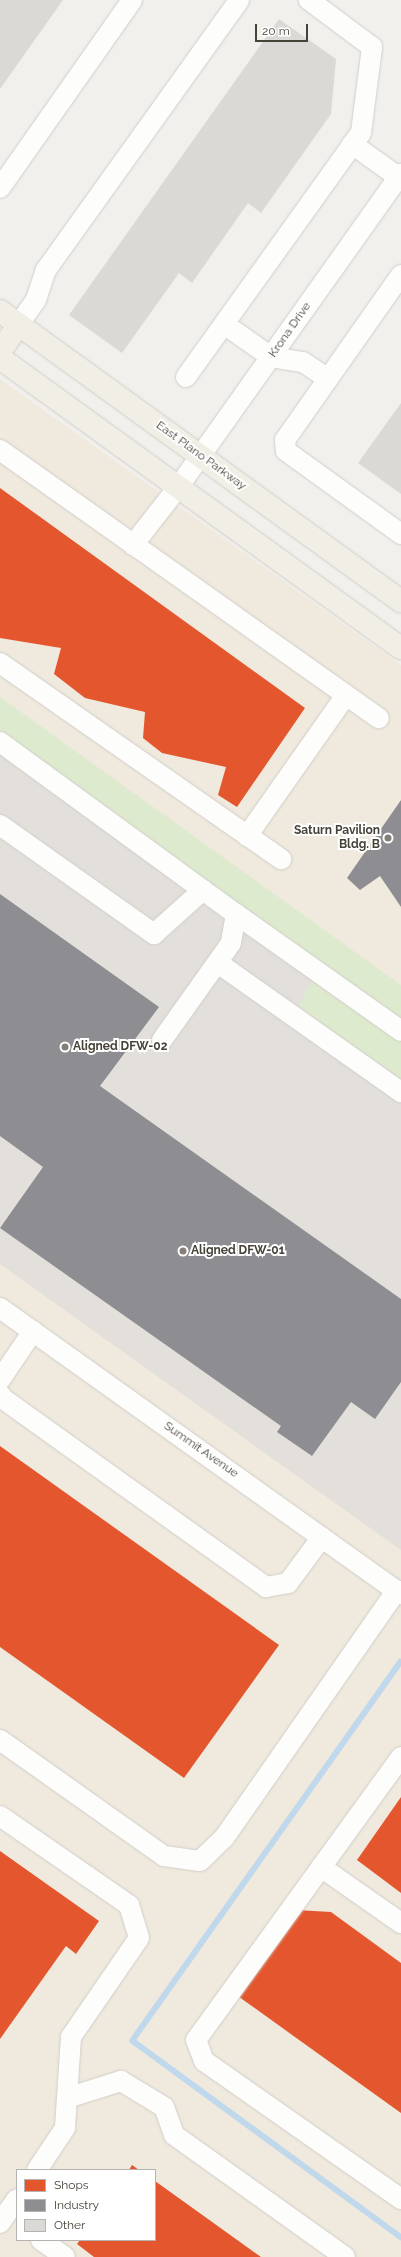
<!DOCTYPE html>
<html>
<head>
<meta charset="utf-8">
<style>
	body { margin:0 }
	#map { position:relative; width:401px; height:2257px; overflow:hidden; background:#f2f0ec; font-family:Raleway,sans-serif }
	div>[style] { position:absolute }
	.commercial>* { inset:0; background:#f0e9dd }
	.industrial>* { inset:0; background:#e3e0dc }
	.green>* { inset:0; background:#deeace }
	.shops>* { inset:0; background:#e4572e }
	.industry>* { inset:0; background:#8d8d92 }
	.stream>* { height:5.5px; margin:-2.75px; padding:0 2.75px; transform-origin:2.75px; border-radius:2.75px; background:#c0d8ec }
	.building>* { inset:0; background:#dbd9d5 }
	.roads { filter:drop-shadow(0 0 1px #d0ceca) drop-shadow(0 0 1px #d0ceca) }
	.minor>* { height:20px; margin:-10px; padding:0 10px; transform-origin:10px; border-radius:10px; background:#fdfdfc }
	.major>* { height:22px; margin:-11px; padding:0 11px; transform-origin:11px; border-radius:11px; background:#f0eee5 }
	.dots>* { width:11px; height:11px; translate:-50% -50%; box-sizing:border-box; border:2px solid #fff; border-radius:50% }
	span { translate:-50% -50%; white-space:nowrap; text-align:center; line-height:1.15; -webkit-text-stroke:4px #fff; paint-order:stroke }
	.street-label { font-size:12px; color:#474238 }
	.poi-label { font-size:12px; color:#474238; font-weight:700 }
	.right { translate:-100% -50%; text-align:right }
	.left { translate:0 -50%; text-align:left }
	.legend { position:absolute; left:16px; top:2169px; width:140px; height:72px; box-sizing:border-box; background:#fff; border:1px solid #b5b3af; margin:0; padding:5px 7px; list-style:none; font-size:12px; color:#474238 }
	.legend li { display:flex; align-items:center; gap:8px; height:20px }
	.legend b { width:20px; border:1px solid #b5b3af }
	.scale { position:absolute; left:255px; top:24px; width:53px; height:18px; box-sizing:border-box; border:2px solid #474238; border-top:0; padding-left:5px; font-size:12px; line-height:14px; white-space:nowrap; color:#474238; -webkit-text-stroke:3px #fff; paint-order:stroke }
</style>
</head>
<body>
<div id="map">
	<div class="commercial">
		<div style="clip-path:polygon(evenodd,0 379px,401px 665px,401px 2257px,0 2257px,0 379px,17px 2170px,155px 2170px,155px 2240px,17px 2240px,17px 2170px)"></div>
	</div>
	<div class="industrial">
		<div style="clip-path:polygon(0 726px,401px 1012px,401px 1550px,0 1264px)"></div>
	</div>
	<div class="green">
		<div style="clip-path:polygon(0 697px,401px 985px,401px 1090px,295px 1014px,316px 973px,0 741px)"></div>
	</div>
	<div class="shops">
		<div style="clip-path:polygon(0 488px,305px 708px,237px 807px,218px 795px,226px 767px,162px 753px,143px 738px,145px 712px,85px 698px,54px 674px,61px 648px,0 638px)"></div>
		<div style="clip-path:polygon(0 1446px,279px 1645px,184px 1778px,0 1647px)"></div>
		<div style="clip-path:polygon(401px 1797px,401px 1893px,357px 1860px)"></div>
		<div style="clip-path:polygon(0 1851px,99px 1921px,76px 1954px,66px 1946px,0 2039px)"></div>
		<div style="clip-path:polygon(296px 1910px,331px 1912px,401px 1963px,401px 2113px,235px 1994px)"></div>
		<div style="clip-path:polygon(132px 2165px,139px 2170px,129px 2170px)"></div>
		<div style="clip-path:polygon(155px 2181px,261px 2257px,94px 2257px,77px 2244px,80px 2240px,155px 2240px)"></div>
	</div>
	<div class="industry">
		<div style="clip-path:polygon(401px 800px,401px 907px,380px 876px,360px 890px,347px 878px)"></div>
		<div style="clip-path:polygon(0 894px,159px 1007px,100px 1086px,401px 1299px,401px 1382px,375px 1419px,351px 1402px,312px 1456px,277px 1432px,281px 1426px,0 1228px,43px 1167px,0 1136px)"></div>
	</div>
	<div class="stream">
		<div style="left:401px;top:1662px;width:464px;rotate:125.3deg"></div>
		<div style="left:133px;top:2041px;width:332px;rotate:36.2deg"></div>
	</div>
	<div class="building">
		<div style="clip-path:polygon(0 0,63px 0,0 89px)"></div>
		<div style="clip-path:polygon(279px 19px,336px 59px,331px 114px,261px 213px,248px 203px,192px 283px,179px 273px,122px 353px,69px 315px)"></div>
		<div style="clip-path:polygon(401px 403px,401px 494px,358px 463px)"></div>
	</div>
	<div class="roads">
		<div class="minor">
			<div style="left:352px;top:144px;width:60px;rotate:35.5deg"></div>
			<div style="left:0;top:188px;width:230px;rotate:-54.9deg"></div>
			<div style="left:401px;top:275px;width:202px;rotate:125.1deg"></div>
			<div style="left:285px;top:440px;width:11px;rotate:85deg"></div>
			<div style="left:286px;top:451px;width:142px;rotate:35.8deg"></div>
			<div style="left:19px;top:324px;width:29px;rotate:-55deg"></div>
			<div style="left:36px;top:300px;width:32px;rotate:-72deg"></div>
			<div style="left:46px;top:270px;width:332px;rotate:-54.4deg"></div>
			<div style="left:224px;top:324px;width:57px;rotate:35.1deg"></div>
			<div style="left:271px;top:357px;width:32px;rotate:9deg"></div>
			<div style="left:303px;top:362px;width:30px;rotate:34deg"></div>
			<div style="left:186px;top:377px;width:300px;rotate:-54.4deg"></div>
			<div style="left:361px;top:133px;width:87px;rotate:-82.7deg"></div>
			<div style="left:372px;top:47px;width:79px;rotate:-143.3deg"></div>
			<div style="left:0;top:450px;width:464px;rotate:35.3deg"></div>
			<div style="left:133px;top:545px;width:75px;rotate:-52.1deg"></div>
			<div style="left:179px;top:486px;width:383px;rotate:-54.6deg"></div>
			<div style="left:0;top:663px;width:343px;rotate:34.9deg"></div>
			<div style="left:0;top:742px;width:292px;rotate:36.1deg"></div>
			<div style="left:236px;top:914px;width:29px;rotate:100deg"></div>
			<div style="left:231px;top:943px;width:119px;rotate:125.4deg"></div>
			<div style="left:0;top:825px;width:189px;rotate:35.3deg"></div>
			<div style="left:154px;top:934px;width:66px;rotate:-41.9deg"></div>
			<div style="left:247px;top:836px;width:172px;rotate:-54.9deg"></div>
			<div style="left:236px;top:914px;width:202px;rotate:35.3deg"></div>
			<div style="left:218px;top:963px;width:224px;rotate:35.2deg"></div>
			<div style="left:0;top:1308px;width:493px;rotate:35.5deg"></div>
			<div style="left:0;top:1380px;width:59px;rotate:-56deg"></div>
			<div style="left:0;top:1394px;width:4px;rotate:63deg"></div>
			<div style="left:2px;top:1398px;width:325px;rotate:35.6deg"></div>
			<div style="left:266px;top:1587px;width:22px;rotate:-10deg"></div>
			<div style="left:288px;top:1583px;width:57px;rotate:-53.5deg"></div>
			<div style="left:0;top:1740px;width:201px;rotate:35.3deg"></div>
			<div style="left:164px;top:1856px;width:36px;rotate:8deg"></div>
			<div style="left:200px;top:1861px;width:33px;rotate:-44deg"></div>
			<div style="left:224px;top:1838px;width:302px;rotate:-55.1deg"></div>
			<div style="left:401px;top:1757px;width:349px;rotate:125.9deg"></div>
			<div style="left:196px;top:2040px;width:22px;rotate:69deg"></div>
			<div style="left:204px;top:2061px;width:241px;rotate:35deg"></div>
			<div style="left:0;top:1816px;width:157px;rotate:34.6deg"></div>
			<div style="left:129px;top:1905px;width:34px;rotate:73deg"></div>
			<div style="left:139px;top:1938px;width:120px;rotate:124.5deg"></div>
			<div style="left:71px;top:2037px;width:91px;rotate:93.8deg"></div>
			<div style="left:65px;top:2128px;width:50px;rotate:123.7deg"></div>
			<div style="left:321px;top:1867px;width:98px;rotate:35deg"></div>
			<div style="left:67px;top:2098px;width:57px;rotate:-17.5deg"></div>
			<div style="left:121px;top:2081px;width:50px;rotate:31.2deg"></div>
			<div style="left:164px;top:2107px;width:30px;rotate:70deg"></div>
			<div style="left:174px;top:2135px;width:210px;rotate:35.5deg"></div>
			<div style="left:0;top:2223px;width:29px;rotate:-55deg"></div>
			<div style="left:41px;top:2240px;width:29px;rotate:35deg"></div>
		</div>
		<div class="major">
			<div style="left:0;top:311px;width:495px;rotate:35.9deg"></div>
			<div style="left:0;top:352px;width:34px;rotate:-56deg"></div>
			<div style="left:0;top:358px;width:495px;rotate:35.9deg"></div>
		</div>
	</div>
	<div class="dots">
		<div style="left:388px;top:838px;background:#837f77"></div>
		<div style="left:65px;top:1047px;background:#837f77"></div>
		<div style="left:183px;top:1251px;background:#837f77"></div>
	</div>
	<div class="street-label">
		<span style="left:290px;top:330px;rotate:-55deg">Krona Drive</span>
		<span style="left:201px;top:456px;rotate:36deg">East Plano Parkway</span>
		<span style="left:201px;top:1450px;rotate:35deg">Summit Avenue</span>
	</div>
	<div class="poi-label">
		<span class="right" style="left:380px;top:838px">Saturn Pavilion<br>Bldg. B</span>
		<span class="left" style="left:73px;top:1047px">Aligned DFW-02</span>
		<span class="left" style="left:191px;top:1251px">Aligned DFW-01</span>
	</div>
	<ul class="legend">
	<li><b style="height:11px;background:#e4572e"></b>Shops</li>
	<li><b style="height:11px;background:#8d8d92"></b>Industry</li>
	<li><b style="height:11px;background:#dbd9d5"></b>Other</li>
	</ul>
	<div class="scale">20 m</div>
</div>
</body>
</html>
